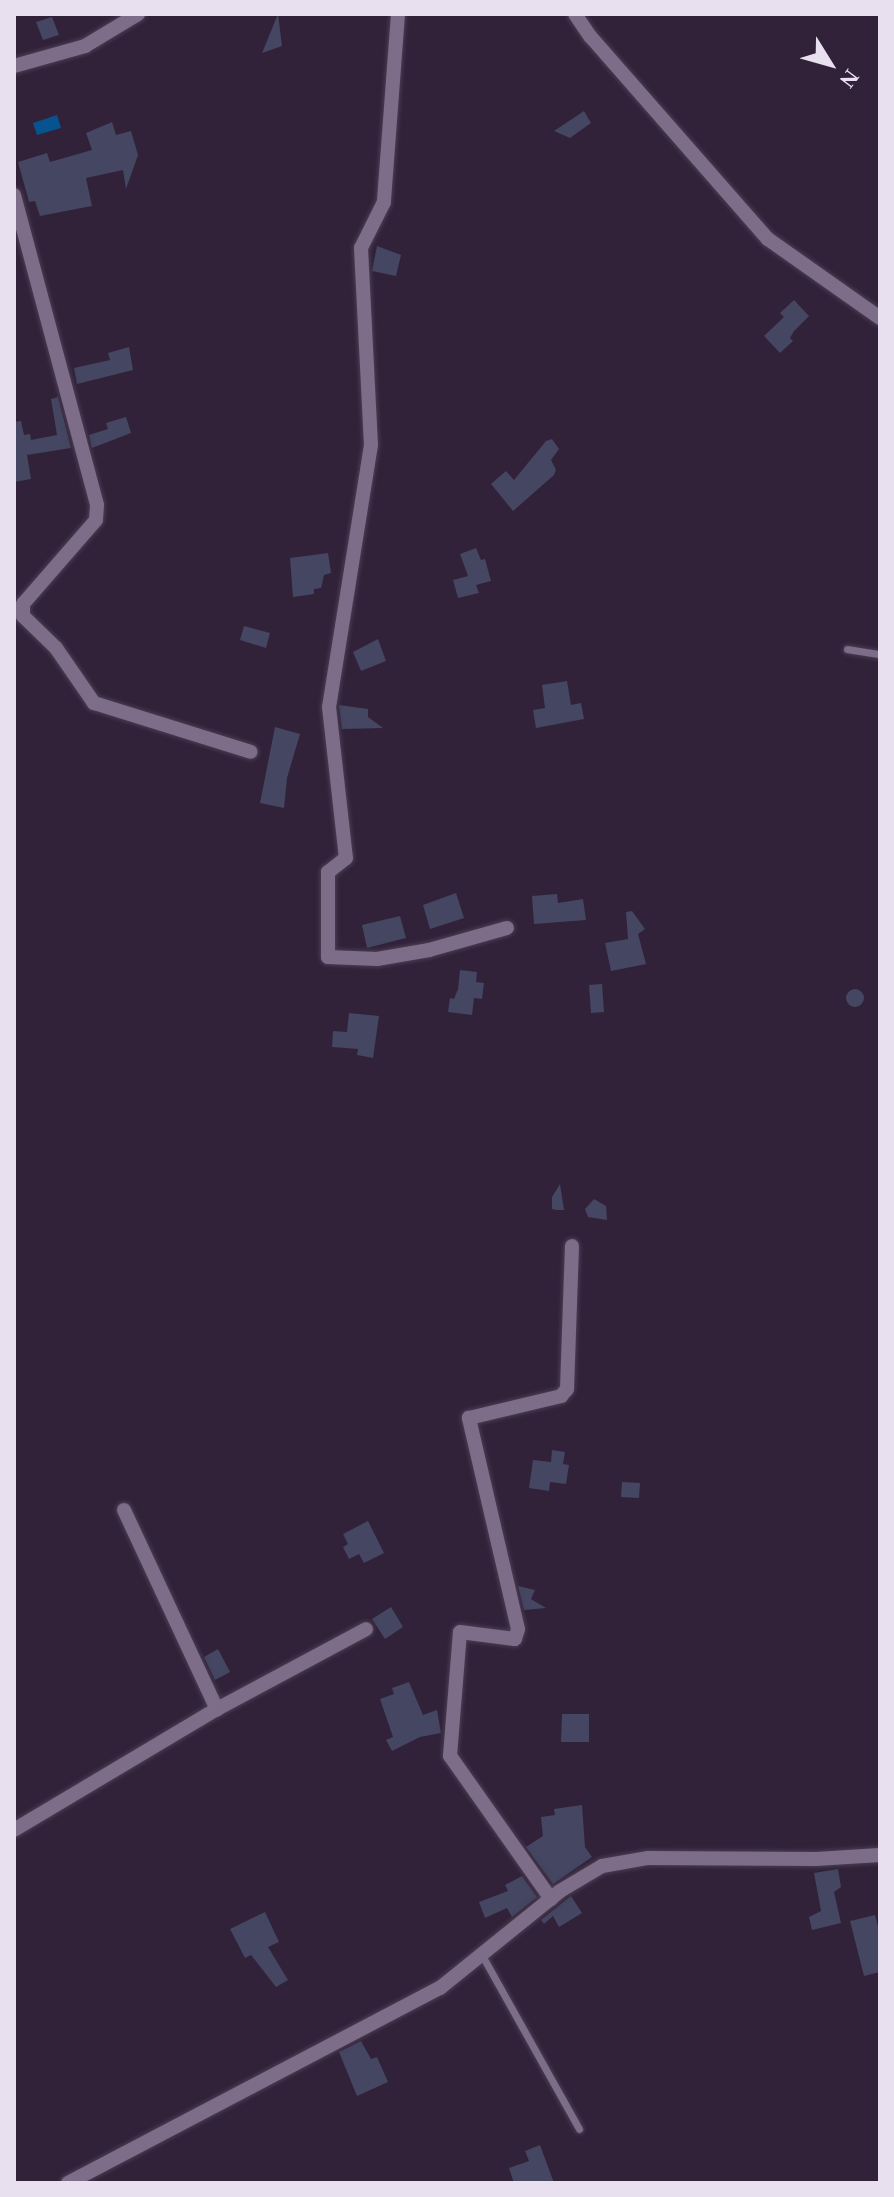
<!DOCTYPE html>
<html>
<head>
<meta charset="utf-8">
<style>
	body { margin:0 }
	#map { position:relative; width:894px; height:2197px; overflow:hidden; background:#31223a; font-family:"Times New Roman",serif }
	div>[style] { position:absolute }
	.water>* { inset:0; background:#075390 }
	.building>* { inset:0; background:#444662 }
	.round { border-radius:50% }
	.roads { filter:drop-shadow(0 0 2px #4a3e52) drop-shadow(0 0 2px #4a3e52) }
	.service>* { height:7px; margin:-3.5px; padding:0 3.5px; transform-origin:3.5px; border-radius:3.5px; background:#7e6d89 }
	.minor>* { height:14px; margin:-7px; padding:0 7px; transform-origin:7px; border-radius:7px; background:#7e6d89 }
	span { translate:-50% -50%; white-space:nowrap; text-align:center; line-height:1.15; -webkit-text-stroke:6px #31223a; paint-order:stroke }
	.frame { position:absolute; inset:0; border:16px solid #e8dfef; pointer-events:none }
	.north { position:absolute; left:790px; top:24px; width:80px; height:80px; -webkit-text-stroke:6px #31223a; paint-order:stroke; rotate:127deg; font-size:22px; font-weight:700; line-height:32px; text-align:center; color:#e8dfef }
	.north::after { content:''; display:block; margin:auto; width:28px; height:36px; background:#e8dfef; clip-path:polygon(50% 0,100% 100%,50% 72%,0 100%) }
</style>
</head>
<body>
<div id="map">
	<div class="water">
		<div style="clip-path:polygon(57px 115px,61px 128px,37px 135px,33px 123px)"></div>
	</div>
	<div class="building">
		<div style="clip-path:polygon(278px 14px,282px 46px,262px 53px)"></div>
		<div style="clip-path:polygon(52px 17px,59px 35px,43px 40px,36px 22px)"></div>
		<div style="clip-path:polygon(584px 111px,591px 123px,570px 138px,554px 131px)"></div>
		<div style="clip-path:polygon(112px 122px,116px 135px,131px 131px,138px 155px,126px 189px,123px 170px,86px 178px,92px 206px,40px 216px,35px 201px,29px 202px,18px 162px,47px 153px,50px 162px,92px 150px,86px 133px)"></div>
		<div style="clip-path:polygon(377px 246px,401px 255px,396px 276px,372px 271px)"></div>
		<div style="clip-path:polygon(794px 300px,809px 316px,794px 331px,790px 338px,793px 341px,780px 353px,764px 336px,784px 317px,780px 313px)"></div>
		<div style="clip-path:polygon(129px 347px,133px 370px,77px 384px,74px 368px,110px 360px,108px 353px)"></div>
		<div style="clip-path:polygon(58px 397px,71px 448px,27px 455px,31px 479px,14px 482px,14px 422px,21px 421px,24px 435px,30px 434px,31px 440px,57px 435px,51px 399px)"></div>
		<div style="clip-path:polygon(126px 417px,131px 433px,92px 448px,89px 435px,108px 429px,106px 423px)"></div>
		<div style="clip-path:polygon(552px 439px,559px 449px,551px 460px,556px 470px,554px 475px,513px 511px,491px 484px,506px 471px,514px 480px,546px 441px)"></div>
		<div style="clip-path:polygon(476px 548px,481px 560px,485px 559px,491px 581px,476px 585px,479px 593px,458px 598px,453px 580px,468px 576px,460px 554px)"></div>
		<div style="clip-path:polygon(328px 553px,331px 573px,324px 575px,321px 588px,314px 589px,314px 594px,293px 597px,290px 558px)"></div>
		<div style="clip-path:polygon(244px 626px,270px 633px,266px 648px,240px 640px)"></div>
		<div style="clip-path:polygon(378px 639px,386px 661px,361px 671px,353px 652px)"></div>
		<div style="clip-path:polygon(567px 681px,571px 705px,581px 703px,584px 719px,536px 728px,533px 710px,545px 708px,542px 685px)"></div>
		<div style="clip-path:polygon(339px 705px,368px 709px,368px 717px,383px 728px,342px 729px)"></div>
		<div style="clip-path:polygon(275px 727px,300px 734px,287px 778px,284px 808px,260px 803px)"></div>
		<div style="clip-path:polygon(456px 893px,464px 918px,430px 929px,423px 905px)"></div>
		<div style="clip-path:polygon(557px 894px,558px 903px,583px 899px,586px 920px,534px 924px,532px 896px)"></div>
		<div style="clip-path:polygon(632px 911px,645px 929px,638px 934px,646px 964px,611px 971px,605px 943px,628px 939px,626px 912px)"></div>
		<div style="clip-path:polygon(400px 916px,406px 938px,367px 948px,362px 925px)"></div>
		<div style="clip-path:polygon(460px 970px,477px 972px,476px 982px,484px 983px,482px 999px,474px 998px,472px 1015px,448px 1012px,450px 998px,454px 999px,458px 989px)"></div>
		<div style="clip-path:polygon(602px 984px,604px 1012px,591px 1013px,589px 985px)"></div>
		<div class="round" style="left:846px;top:989px;width:18px;height:18px"></div>
		<div style="clip-path:polygon(349px 1013px,379px 1016px,373px 1058px,357px 1055px,358px 1049px,332px 1047px,333px 1031px,347px 1032px)"></div>
		<div style="clip-path:polygon(560px 1184px,564px 1210px,557px 1210px,552px 1209px,552px 1197px)"></div>
		<div style="clip-path:polygon(594px 1199px,606px 1206px,607px 1220px,588px 1217px,585px 1209px)"></div>
		<div style="clip-path:polygon(552px 1450px,565px 1452px,563px 1464px,569px 1465px,566px 1484px,550px 1482px,549px 1491px,529px 1488px,533px 1460px,551px 1462px)"></div>
		<div style="clip-path:polygon(622px 1482px,640px 1483px,639px 1498px,621px 1497px)"></div>
		<div style="clip-path:polygon(368px 1521px,384px 1553px,364px 1563px,359px 1554px,349px 1559px,343px 1547px,348px 1544px,343px 1534px)"></div>
		<div style="clip-path:polygon(518px 1586px,535px 1590px,531px 1599px,546px 1608px,524px 1610px)"></div>
		<div style="clip-path:polygon(391px 1607px,403px 1627px,385px 1639px,372px 1619px)"></div>
		<div style="clip-path:polygon(218px 1649px,230px 1672px,215px 1680px,204px 1657px)"></div>
		<div style="clip-path:polygon(409px 1682px,423px 1715px,437px 1710px,441px 1733px,420px 1737px,392px 1751px,386px 1740px,393px 1737px,380px 1699px,394px 1694px,392px 1688px)"></div>
		<div style="clip-path:polygon(562px 1714px,589px 1714px,589px 1742px,561px 1742px)"></div>
		<div style="clip-path:polygon(582px 1805px,585px 1847px,592px 1857px,553px 1884px,526px 1847px,543px 1836px,541px 1817px,555px 1815px,554px 1809px)"></div>
		<div style="clip-path:polygon(838px 1869px,841px 1887px,834px 1892px,841px 1923px,812px 1930px,809px 1917px,821px 1911px,814px 1873px)"></div>
		<div style="clip-path:polygon(522px 1876px,537px 1897px,512px 1917px,507px 1908px,485px 1918px,479px 1902px,508px 1891px,505px 1885px)"></div>
		<div style="clip-path:polygon(571px 1896px,582px 1913px,559px 1927px,553px 1916px,544px 1924px,541px 1920px)"></div>
		<div style="clip-path:polygon(265px 1912px,279px 1942px,268px 1947px,288px 1980px,276px 1987px,251px 1955px,245px 1958px,230px 1929px)"></div>
		<div style="clip-path:polygon(875px 1915px,880px 1935px,880px 1972px,864px 1976px,850px 1921px)"></div>
		<div style="clip-path:polygon(361px 2041px,371px 2059px,377px 2057px,388px 2082px,357px 2096px,339px 2052px)"></div>
		<div style="clip-path:polygon(540px 2145px,554px 2183px,514px 2183px,509px 2168px,529px 2161px,525px 2151px)"></div>
	</div>
	<div class="roads">
		<div class="service">
			<div style="left:847px;top:649px;width:33px;rotate:9deg"></div>
			<div style="left:483px;top:1957px;width:197px;rotate:60.8deg"></div>
		</div>
		<div class="minor">
			<div style="left:398px;top:14px;width:189px;rotate:94.3deg"></div>
			<div style="left:384px;top:202px;width:51px;rotate:116.6deg"></div>
			<div style="left:361px;top:248px;width:197px;rotate:87.1deg"></div>
			<div style="left:371px;top:445px;width:265px;rotate:99.1deg"></div>
			<div style="left:329px;top:707px;width:152px;rotate:83.6deg"></div>
			<div style="left:346px;top:858px;width:23px;rotate:142deg"></div>
			<div style="left:328px;top:872px;width:85px;rotate:90deg"></div>
			<div style="left:328px;top:957px;width:49px;rotate:2.3deg"></div>
			<div style="left:377px;top:959px;width:53px;rotate:-9.8deg"></div>
			<div style="left:429px;top:950px;width:81px;rotate:-15.8deg"></div>
			<div style="left:575px;top:14px;width:27px;rotate:56deg"></div>
			<div style="left:590px;top:36px;width:270px;rotate:48.8deg"></div>
			<div style="left:768px;top:239px;width:137px;rotate:35.2deg"></div>
			<div style="left:14px;top:66px;width:74px;rotate:-15.7deg"></div>
			<div style="left:85px;top:46px;width:62px;rotate:-31.1deg"></div>
			<div style="left:14px;top:195px;width:321px;rotate:75deg"></div>
			<div style="left:97px;top:505px;width:15px;rotate:94deg"></div>
			<div style="left:96px;top:520px;width:111px;rotate:131deg"></div>
			<div style="left:23px;top:604px;width:12px;rotate:90deg"></div>
			<div style="left:23px;top:616px;width:46px;rotate:44.1deg"></div>
			<div style="left:56px;top:648px;width:67px;rotate:55.4deg"></div>
			<div style="left:94px;top:703px;width:164px;rotate:17.3deg"></div>
			<div style="left:124px;top:1510px;width:220px;rotate:65deg"></div>
			<div style="left:14px;top:1830px;width:236px;rotate:-30.8deg"></div>
			<div style="left:217px;top:1709px;width:169px;rotate:-28.2deg"></div>
			<div style="left:551px;top:1899px;width:175px;rotate:-125.2deg"></div>
			<div style="left:450px;top:1756px;width:124px;rotate:-85.4deg"></div>
			<div style="left:460px;top:1632px;width:55px;rotate:7.3deg"></div>
			<div style="left:515px;top:1639px;width:10px;rotate:-73deg"></div>
			<div style="left:518px;top:1629px;width:217px;rotate:-103.1deg"></div>
			<div style="left:469px;top:1418px;width:95px;rotate:-13.4deg"></div>
			<div style="left:561px;top:1396px;width:9px;rotate:-49deg"></div>
			<div style="left:567px;top:1389px;width:143px;rotate:-88deg"></div>
			<div style="left:68px;top:2183px;width:420px;rotate:-27.7deg"></div>
			<div style="left:440px;top:1988px;width:154px;rotate:-38.9deg"></div>
			<div style="left:560px;top:1891px;width:49px;rotate:-30.8deg"></div>
			<div style="left:602px;top:1866px;width:47px;rotate:-9.9deg"></div>
			<div style="left:648px;top:1858px;width:168px;rotate:0.3deg"></div>
			<div style="left:816px;top:1859px;width:64px;rotate:-3.6deg"></div>
		</div>
	</div>
	<div class="frame"></div>
	<div class="north">N</div>
</div>
</body>
</html>
